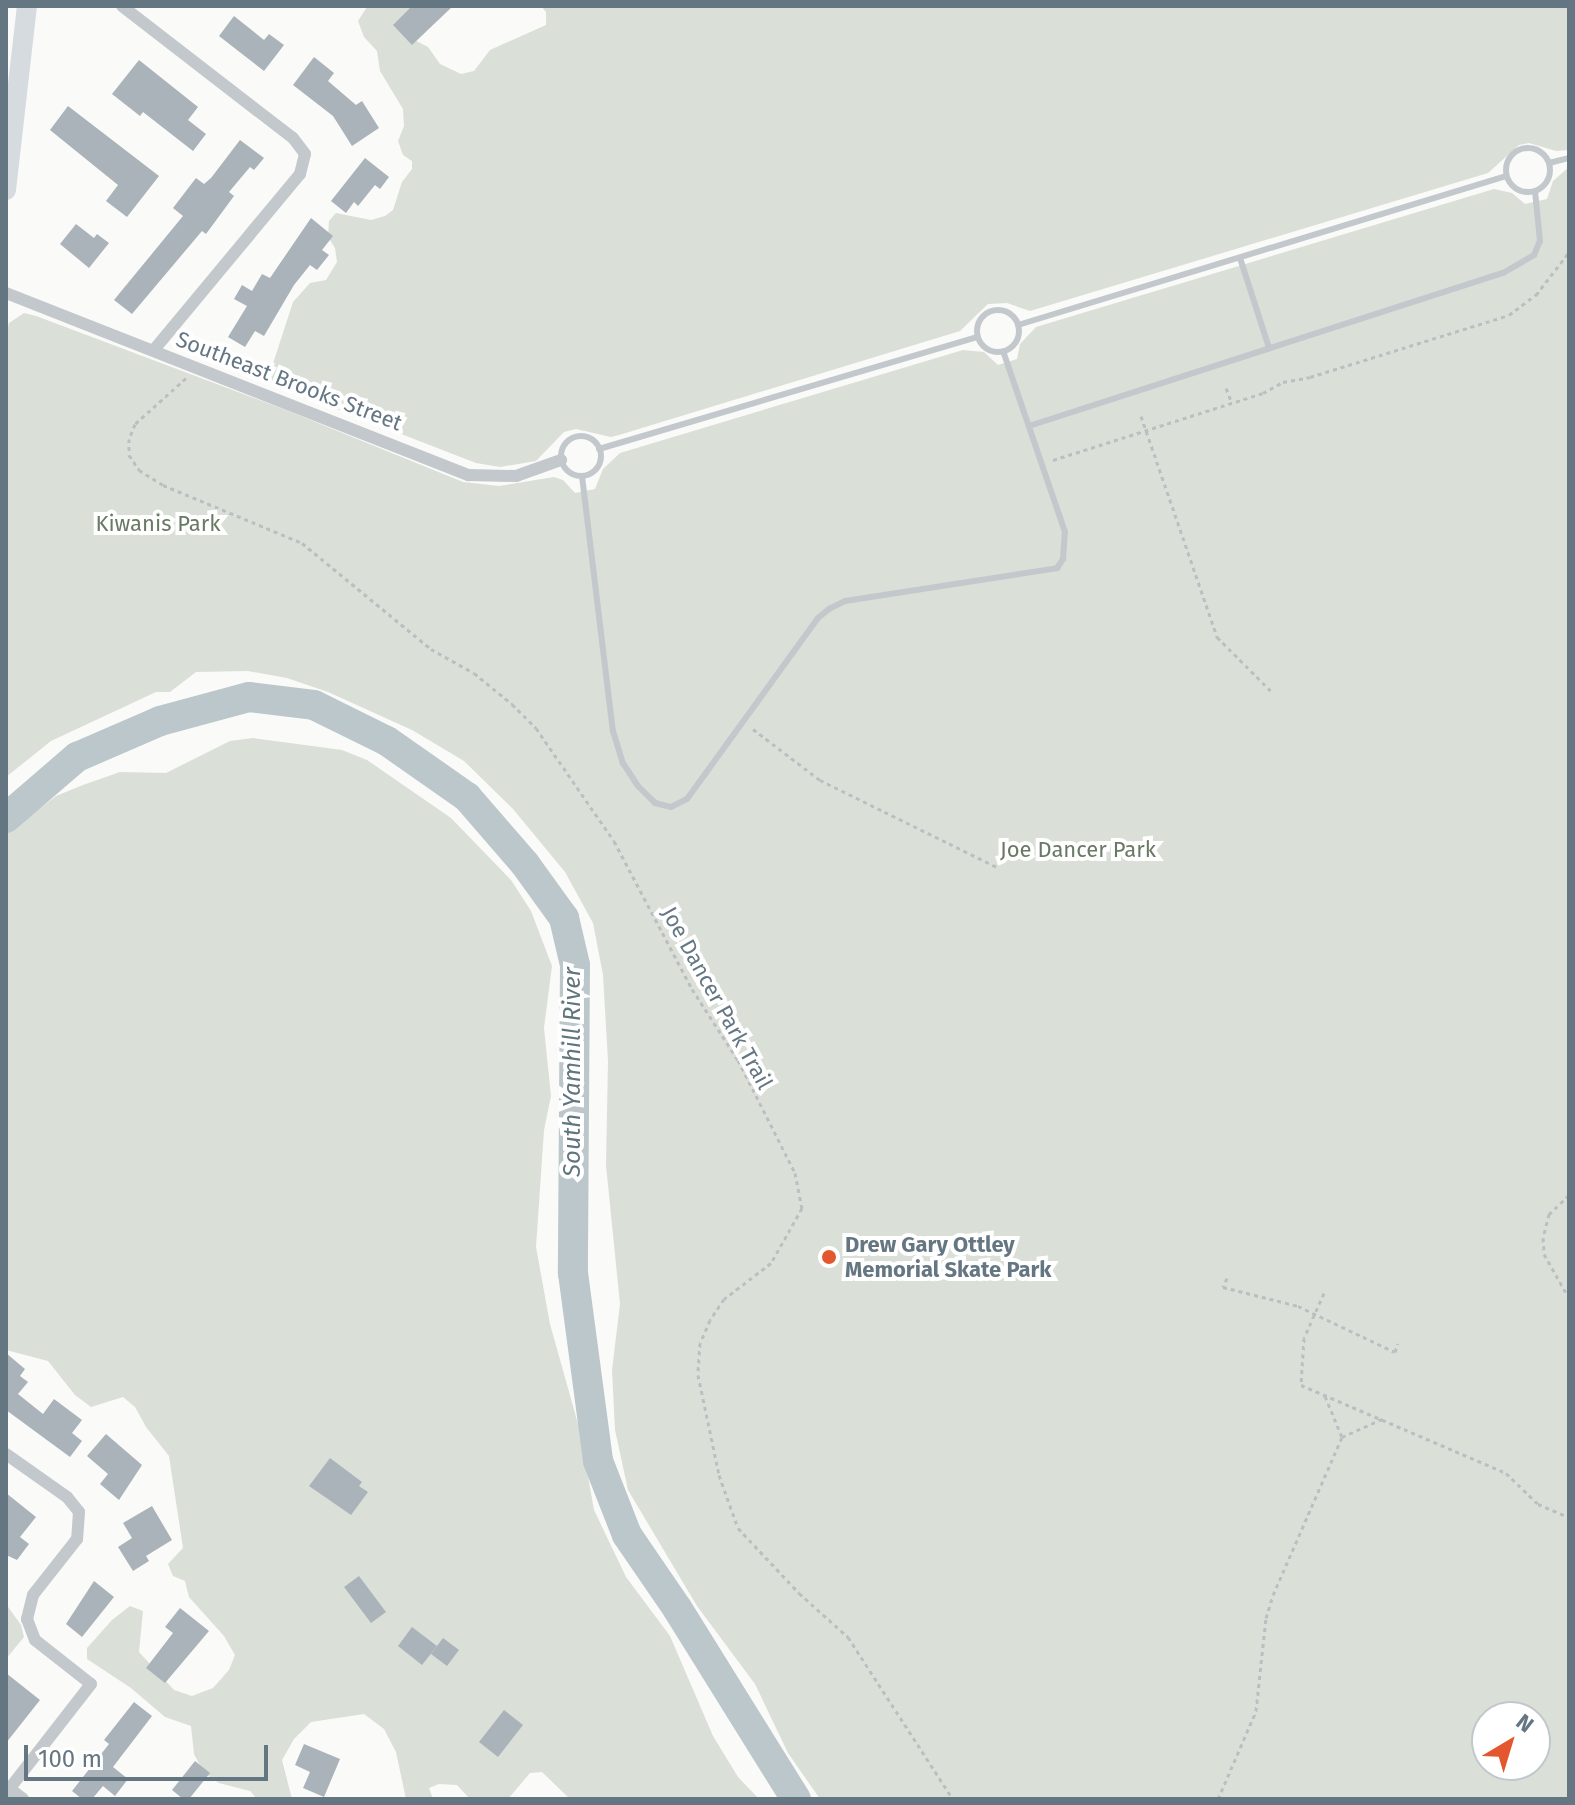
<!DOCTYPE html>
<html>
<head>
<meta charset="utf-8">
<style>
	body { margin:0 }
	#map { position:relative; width:1575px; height:1805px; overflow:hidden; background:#fafaf8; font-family:"Fira Sans",sans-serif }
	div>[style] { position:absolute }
	.green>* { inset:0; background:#dadfd7 }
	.river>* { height:30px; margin:-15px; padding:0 15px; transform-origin:15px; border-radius:15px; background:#bbc7cb }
	.building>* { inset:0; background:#aab3b9 }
	.path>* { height:3px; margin-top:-1.5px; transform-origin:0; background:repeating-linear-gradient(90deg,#bbbfc2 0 4px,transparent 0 8px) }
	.service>* { height:6px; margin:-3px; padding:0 3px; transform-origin:3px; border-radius:3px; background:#c3c8cc }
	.service>.ring { margin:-3px; padding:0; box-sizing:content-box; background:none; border:6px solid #c3c8cc; border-radius:50% }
	.minor>* { height:12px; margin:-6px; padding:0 6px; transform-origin:6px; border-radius:6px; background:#c3c8cc }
	.primary>* { height:20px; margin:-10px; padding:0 10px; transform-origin:10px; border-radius:10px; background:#d6dbdf }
	.dots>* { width:22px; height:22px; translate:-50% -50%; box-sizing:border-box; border:4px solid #fff; border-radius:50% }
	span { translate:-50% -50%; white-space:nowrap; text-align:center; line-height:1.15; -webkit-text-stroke:8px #fff; paint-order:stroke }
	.street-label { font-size:22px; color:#657683 }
	.park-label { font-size:22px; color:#687a64 }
	.poi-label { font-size:22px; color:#657683; font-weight:700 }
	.left { translate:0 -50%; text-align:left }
	.water-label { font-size:24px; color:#60757c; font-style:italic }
	.frame { position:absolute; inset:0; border:8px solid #657683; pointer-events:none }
	.north { position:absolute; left:1471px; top:1701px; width:80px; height:80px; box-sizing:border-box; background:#fff; border:2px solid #c1c8cd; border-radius:50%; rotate:38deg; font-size:22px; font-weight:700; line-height:32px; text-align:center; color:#657683 }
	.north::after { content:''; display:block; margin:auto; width:28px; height:36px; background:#e4572e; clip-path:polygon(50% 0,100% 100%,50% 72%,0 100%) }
	.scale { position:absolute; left:24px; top:1745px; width:244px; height:36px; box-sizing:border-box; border:4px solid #657683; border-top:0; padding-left:10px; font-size:24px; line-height:28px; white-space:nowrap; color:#657683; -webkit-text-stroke:6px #fff; paint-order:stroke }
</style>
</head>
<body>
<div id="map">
	<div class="green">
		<div style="clip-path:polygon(424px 6px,409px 37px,428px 47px,440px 64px,461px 74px,474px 71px,490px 50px,546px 25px,546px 12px,541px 6px,1569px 6px,1569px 150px,1556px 151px,1529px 143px,1519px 145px,1488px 173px,1030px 311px,1007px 303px,988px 304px,960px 331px,619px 435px,611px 437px,576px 429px,564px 432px,536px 461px,500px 467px,476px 463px,267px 382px,293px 302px,310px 283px,326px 280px,337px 262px,335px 248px,328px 237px,329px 221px,336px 213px,371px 220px,385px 216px,393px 210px,402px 182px,412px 169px,412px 161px,403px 155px,398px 141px,404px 126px,403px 109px,380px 71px,377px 51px,364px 37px,358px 21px,367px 7px)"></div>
		<div style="clip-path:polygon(evenodd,1569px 167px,1569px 1799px,820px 1799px,788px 1753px,755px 1684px,697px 1606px,628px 1490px,615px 1430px,612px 1370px,620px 1304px,606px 1165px,608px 1061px,603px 975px,593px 923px,565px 872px,513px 809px,464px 761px,412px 730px,328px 692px,287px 678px,248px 671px,196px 672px,170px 692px,156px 692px,51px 741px,6px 777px,6px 336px,9px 323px,24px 313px,36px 316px,286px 410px,463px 482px,499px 486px,554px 477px,563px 480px,575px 493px,595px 489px,603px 469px,620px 453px,963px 350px,984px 352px,998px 365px,1017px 359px,1020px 344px,1036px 327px,1494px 189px,1512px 193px,1525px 204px,1547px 199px,1553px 181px,1569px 167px,1487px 1717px,1535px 1717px,1535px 1765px,1487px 1765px,1487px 1717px)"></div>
		<div style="clip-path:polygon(253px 738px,342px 750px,367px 760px,451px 818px,511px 880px,531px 911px,552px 966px,544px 1028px,551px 1096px,544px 1130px,536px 1247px,550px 1324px,580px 1431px,594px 1510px,626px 1577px,670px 1636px,713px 1736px,738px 1777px,759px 1799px,570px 1799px,542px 1772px,530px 1773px,508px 1799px,470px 1799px,457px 1785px,439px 1784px,429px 1788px,433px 1799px,406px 1799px,396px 1752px,384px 1729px,364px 1714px,311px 1722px,294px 1739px,282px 1760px,292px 1799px,257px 1799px,250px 1791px,219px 1783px,204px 1773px,194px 1754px,191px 1726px,165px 1717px,131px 1688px,87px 1659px,87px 1648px,112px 1620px,130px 1606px,143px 1611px,139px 1652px,174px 1690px,192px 1696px,213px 1688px,229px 1670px,235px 1655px,224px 1636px,189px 1597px,185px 1581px,173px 1576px,168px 1564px,183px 1548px,169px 1456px,146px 1427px,135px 1407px,123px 1397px,91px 1407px,75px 1395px,48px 1361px,6px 1350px,6px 834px,56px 796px,83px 785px,120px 772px,166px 773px,230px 741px)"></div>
		<div style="clip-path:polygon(6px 1604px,21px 1625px,24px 1637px,6px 1659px)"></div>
	</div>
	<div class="river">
		<div style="left:6px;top:818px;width:94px;rotate:-40.7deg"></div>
		<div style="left:77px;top:757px;width:90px;rotate:-23.4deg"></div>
		<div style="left:160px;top:721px;width:92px;rotate:-15.1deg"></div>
		<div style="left:249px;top:697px;width:65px;rotate:7deg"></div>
		<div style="left:314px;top:705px;width:81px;rotate:26.3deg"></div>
		<div style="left:387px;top:741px;width:98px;rotate:35deg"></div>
		<div style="left:467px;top:797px;width:89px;rotate:49.1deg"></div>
		<div style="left:525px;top:864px;width:67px;rotate:54.2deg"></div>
		<div style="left:564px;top:918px;width:48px;rotate:76.8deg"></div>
		<div style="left:575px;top:965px;width:308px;rotate:90.4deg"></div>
		<div style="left:573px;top:1273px;width:190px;rotate:82.4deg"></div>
		<div style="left:598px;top:1461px;width:79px;rotate:68.6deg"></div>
		<div style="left:627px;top:1535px;width:88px;rotate:55.6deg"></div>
		<div style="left:677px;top:1608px;width:225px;rotate:58.1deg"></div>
	</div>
	<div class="building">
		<div style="clip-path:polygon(412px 6px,453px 6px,412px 45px,393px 25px)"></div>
		<div style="clip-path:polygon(234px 16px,264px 40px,269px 34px,284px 45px,264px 71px,219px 36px)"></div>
		<div style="clip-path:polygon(314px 57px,334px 73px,328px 81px,356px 105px,362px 101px,379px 128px,352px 146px,333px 116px,293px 85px)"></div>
		<div style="clip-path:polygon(139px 60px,198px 107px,188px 120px,206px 134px,193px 151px,143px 112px,140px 116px,112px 94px)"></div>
		<div style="clip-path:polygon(68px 106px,159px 176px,127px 217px,106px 201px,118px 185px,50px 130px)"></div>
		<div style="clip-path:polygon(240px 140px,264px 158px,254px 170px,250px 167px,229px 192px,234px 196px,206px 234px,202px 231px,132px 314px,114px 300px,183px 216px,173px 208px,196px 178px,204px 184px,211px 178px)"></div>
		<div style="clip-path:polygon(365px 158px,389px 177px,380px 189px,375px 185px,358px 206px,354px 202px,346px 213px,331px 201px)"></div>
		<div style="clip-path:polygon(311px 218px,333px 236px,322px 250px,329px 255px,317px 270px,310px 265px,294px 285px,264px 336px,255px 331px,245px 347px,228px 337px,247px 306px,234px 299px,242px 285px,252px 291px,262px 274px,270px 278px)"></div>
		<div style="clip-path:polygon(76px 224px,94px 238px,97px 234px,109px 243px,89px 268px,60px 244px)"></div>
		<div style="clip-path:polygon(6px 1353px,25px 1369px,20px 1376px,28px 1382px,18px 1394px,43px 1414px,54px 1399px,82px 1420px,72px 1433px,82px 1441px,70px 1457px,6px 1410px)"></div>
		<div style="clip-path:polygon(106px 1434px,142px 1465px,119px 1500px,100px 1484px,108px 1474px,87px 1456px)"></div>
		<div style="clip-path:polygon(330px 1458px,362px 1482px,359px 1486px,368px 1492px,351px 1515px,309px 1486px)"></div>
		<div style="clip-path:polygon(6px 1493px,36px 1517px,20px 1537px,29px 1544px,17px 1560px,6px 1555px)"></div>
		<div style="clip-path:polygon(152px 1506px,172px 1540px,146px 1556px,149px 1561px,133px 1571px,118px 1547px,132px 1538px,123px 1523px)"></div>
		<div style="clip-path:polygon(359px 1576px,386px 1612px,371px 1623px,344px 1587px)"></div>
		<div style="clip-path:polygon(94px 1581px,114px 1597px,82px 1637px,66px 1624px)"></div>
		<div style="clip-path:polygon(180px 1608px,209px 1631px,165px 1683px,146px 1668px,173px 1633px,165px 1627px)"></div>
		<div style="clip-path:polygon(412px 1627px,437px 1646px,422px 1665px,398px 1646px)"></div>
		<div style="clip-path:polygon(443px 1638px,459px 1650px,447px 1666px,431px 1654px)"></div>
		<div style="clip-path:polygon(6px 1673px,40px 1700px,6px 1743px)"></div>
		<div style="clip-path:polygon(134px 1702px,152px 1716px,113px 1767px,128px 1779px,115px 1796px,103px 1786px,92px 1799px,82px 1799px,72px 1791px,109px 1744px,104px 1740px)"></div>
		<div style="clip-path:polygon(504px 1710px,523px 1725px,498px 1757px,479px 1742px)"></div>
		<div style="clip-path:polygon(304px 1744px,340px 1759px,324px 1797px,303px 1788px,310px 1772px,295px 1765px)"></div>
		<div style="clip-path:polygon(195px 1761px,210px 1773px,189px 1799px,183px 1799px,172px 1790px)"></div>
	</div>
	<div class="path">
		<div style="left:186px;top:378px;width:69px;rotate:138deg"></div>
		<div style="left:135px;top:424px;width:16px;rotate:112deg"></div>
		<div style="left:129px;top:439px;width:16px;rotate:90deg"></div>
		<div style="left:129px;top:455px;width:18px;rotate:56deg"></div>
		<div style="left:139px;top:470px;width:28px;rotate:32deg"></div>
		<div style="left:163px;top:485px;width:151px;rotate:22.6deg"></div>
		<div style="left:302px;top:543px;width:167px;rotate:39.4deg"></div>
		<div style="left:431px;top:649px;width:49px;rotate:29.2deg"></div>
		<div style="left:474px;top:673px;width:49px;rotate:39.2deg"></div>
		<div style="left:512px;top:704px;width:34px;rotate:45deg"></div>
		<div style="left:536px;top:728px;width:137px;rotate:55.4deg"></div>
		<div style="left:614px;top:841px;width:167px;rotate:62.2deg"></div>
		<div style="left:692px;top:989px;width:85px;rotate:57.1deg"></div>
		<div style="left:738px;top:1060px;width:127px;rotate:63.2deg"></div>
		<div style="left:795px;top:1173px;width:36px;rotate:79deg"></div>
		<div style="left:802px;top:1208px;width:63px;rotate:119.4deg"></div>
		<div style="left:771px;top:1263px;width:59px;rotate:142.5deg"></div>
		<div style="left:724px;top:1299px;width:25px;rotate:124deg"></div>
		<div style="left:710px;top:1320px;width:25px;rotate:113deg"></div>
		<div style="left:700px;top:1343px;width:32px;rotate:94deg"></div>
		<div style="left:698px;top:1375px;width:102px;rotate:78.1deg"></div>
		<div style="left:719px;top:1475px;width:56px;rotate:70.3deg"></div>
		<div style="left:738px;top:1528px;width:89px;rotate:46.8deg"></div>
		<div style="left:799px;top:1593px;width:66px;rotate:41.9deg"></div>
		<div style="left:848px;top:1637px;width:193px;rotate:57.1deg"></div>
		<div style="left:1226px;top:388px;width:16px;rotate:68deg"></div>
		<div style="left:1141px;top:416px;width:234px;rotate:71deg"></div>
		<div style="left:1217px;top:637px;width:76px;rotate:45deg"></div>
		<div style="left:1053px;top:460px;width:220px;rotate:-17.7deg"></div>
		<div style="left:1263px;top:393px;width:23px;rotate:-29deg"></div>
		<div style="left:1283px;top:382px;width:27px;rotate:-10deg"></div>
		<div style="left:1310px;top:377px;width:208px;rotate:-17.3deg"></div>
		<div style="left:1509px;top:315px;width:34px;rotate:-37deg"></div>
		<div style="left:1536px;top:295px;width:54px;rotate:-52.5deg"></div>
		<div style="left:1569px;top:252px;width:42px;rotate:-90deg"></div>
		<div style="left:753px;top:729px;width:84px;rotate:37.3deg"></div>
		<div style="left:820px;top:780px;width:199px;rotate:26.2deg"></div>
		<div style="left:1569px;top:1195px;width:28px;rotate:136deg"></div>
		<div style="left:1549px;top:1214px;width:25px;rotate:104deg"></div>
		<div style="left:1543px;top:1238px;width:16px;rotate:86deg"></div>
		<div style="left:1544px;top:1254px;width:51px;rotate:60.4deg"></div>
		<div style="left:1227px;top:1278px;width:10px;rotate:114deg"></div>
		<div style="left:1223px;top:1287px;width:77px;rotate:14.2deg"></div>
		<div style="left:1298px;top:1306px;width:107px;rotate:25.4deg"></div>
		<div style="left:1395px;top:1352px;width:9px;rotate:-72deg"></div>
		<div style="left:1324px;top:1293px;width:49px;rotate:114deg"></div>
		<div style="left:1304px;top:1338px;width:47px;rotate:93.7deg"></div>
		<div style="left:1301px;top:1385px;width:223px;rotate:23.2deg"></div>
		<div style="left:1506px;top:1473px;width:45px;rotate:44.1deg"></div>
		<div style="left:1538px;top:1504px;width:34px;rotate:23deg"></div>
		<div style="left:1325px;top:1396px;width:44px;rotate:67.5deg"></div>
		<div style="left:1218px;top:1799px;width:96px;rotate:-66.6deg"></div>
		<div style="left:1256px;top:1711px;width:94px;rotate:-83.9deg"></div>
		<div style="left:1266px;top:1618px;width:24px;rotate:-73deg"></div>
		<div style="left:1273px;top:1595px;width:172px;rotate:-66.4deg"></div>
		<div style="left:1342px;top:1437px;width:44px;rotate:-24.2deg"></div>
	</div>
	<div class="service">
		<div class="ring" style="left:1506px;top:148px;width:38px;height:38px"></div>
		<div style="left:1549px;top:163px;width:21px;rotate:-14deg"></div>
		<div style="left:1240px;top:258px;width:95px;rotate:72.1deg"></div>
		<div class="ring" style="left:977px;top:310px;width:36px;height:36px"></div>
		<div style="left:1018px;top:325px;width:510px;rotate:-16.98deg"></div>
		<div style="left:1029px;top:426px;width:498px;rotate:-17.9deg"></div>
		<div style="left:1503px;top:273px;width:36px;rotate:-30deg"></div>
		<div style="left:1534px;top:255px;width:15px;rotate:-67deg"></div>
		<div style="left:1540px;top:241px;width:50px;rotate:-95.7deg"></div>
		<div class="ring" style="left:561px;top:436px;width:34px;height:34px"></div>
		<div style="left:599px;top:449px;width:395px;rotate:-16.5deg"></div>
		<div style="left:582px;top:476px;width:257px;rotate:83.1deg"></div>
		<div style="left:613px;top:731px;width:34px;rotate:73deg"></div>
		<div style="left:623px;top:763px;width:27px;rotate:57deg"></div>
		<div style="left:638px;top:786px;width:24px;rotate:45deg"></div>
		<div style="left:655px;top:803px;width:16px;rotate:14deg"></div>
		<div style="left:671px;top:807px;width:18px;rotate:-27deg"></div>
		<div style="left:687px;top:799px;width:223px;rotate:-54.1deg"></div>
		<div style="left:818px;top:618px;width:14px;rotate:-39deg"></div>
		<div style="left:829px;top:609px;width:18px;rotate:-27deg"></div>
		<div style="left:845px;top:601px;width:215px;rotate:-8.8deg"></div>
		<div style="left:1057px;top:568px;width:11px;rotate:-56deg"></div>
		<div style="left:1063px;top:559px;width:27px;rotate:-86deg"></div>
		<div style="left:1065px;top:532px;width:191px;rotate:-108.9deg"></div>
	</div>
	<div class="minor">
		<div style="left:122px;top:6px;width:216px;rotate:37.7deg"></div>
		<div style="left:293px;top:138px;width:20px;rotate:53deg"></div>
		<div style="left:305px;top:154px;width:21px;rotate:104deg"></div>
		<div style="left:300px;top:174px;width:229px;rotate:129.7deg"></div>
		<div style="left:6px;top:293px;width:497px;rotate:21.5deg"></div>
		<div style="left:468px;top:475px;width:48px;rotate:1.2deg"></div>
		<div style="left:516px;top:476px;width:48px;rotate:-19.6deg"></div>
		<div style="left:6px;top:1454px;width:75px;rotate:35.2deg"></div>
		<div style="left:67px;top:1497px;width:19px;rotate:51deg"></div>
		<div style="left:79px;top:1512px;width:27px;rotate:94deg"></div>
		<div style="left:77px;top:1539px;width:71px;rotate:128.2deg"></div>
		<div style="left:33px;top:1595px;width:25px;rotate:104deg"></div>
		<div style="left:27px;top:1619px;width:22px;rotate:69deg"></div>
		<div style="left:35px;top:1640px;width:71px;rotate:38.2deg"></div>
		<div style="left:91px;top:1684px;width:138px;rotate:127.9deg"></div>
		<div style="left:9px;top:1788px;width:18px;rotate:38deg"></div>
	</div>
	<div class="primary">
		<div style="left:6px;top:190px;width:185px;rotate:-83.5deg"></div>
	</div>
	<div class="dots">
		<div style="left:829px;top:1257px;background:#e4572e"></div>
	</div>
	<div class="street-label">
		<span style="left:289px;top:381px;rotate:21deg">Southeast Brooks Street</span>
		<span style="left:717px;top:998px;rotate:61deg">Joe Dancer Park Trail</span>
	</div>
	<div class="park-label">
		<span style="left:158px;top:524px">Kiwanis Park</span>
		<span style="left:1078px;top:850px">Joe Dancer Park</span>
	</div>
	<div class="poi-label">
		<span class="left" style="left:845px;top:1257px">Drew Gary Ottley<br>Memorial Skate Park</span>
	</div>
	<div class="water-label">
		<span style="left:573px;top:1072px;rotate:-90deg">South Yamhill River</span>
	</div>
	<div class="frame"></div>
	<div class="north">N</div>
	<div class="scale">100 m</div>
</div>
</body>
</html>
